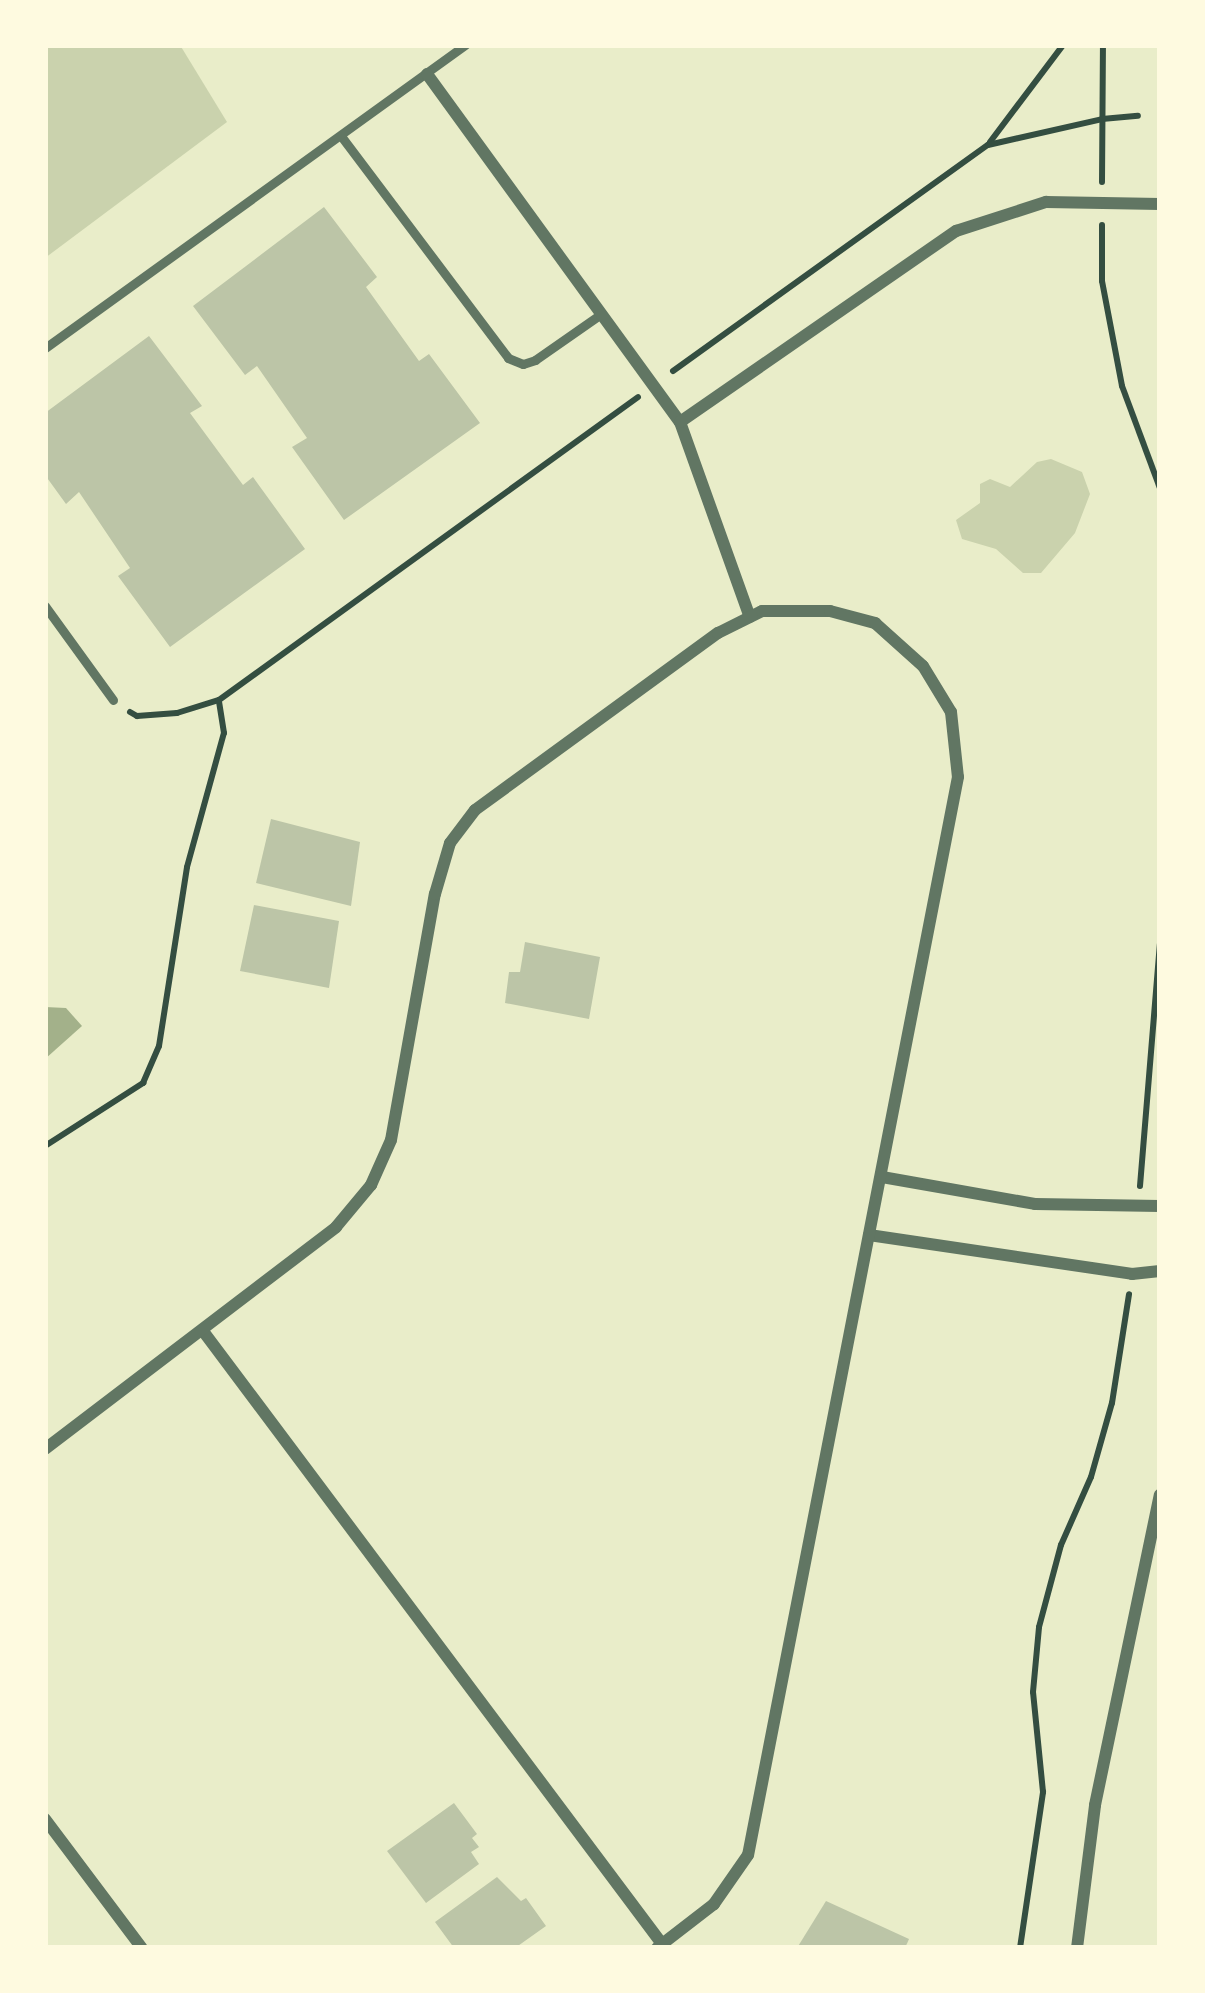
<!DOCTYPE html>
<html>
<head>
<meta charset="utf-8">
<style>
	body { margin:0 }
	#map { position:relative; width:1205px; height:1993px; overflow:hidden; background:#e9edc9; font-family:"Open Sans",sans-serif }
	div>[style] { position:absolute }
	.green>* { inset:0; background:#cad2ad }
	.water>* { inset:0; background:#a3b18a }
	.building>* { inset:0; background:#bcc5a7 }
	.path>* { height:6px; margin:-3px; padding:0 3px; transform-origin:3px; border-radius:3px; background:#344e41 }
	.service>* { height:9px; margin:-4.5px; padding:0 4.5px; transform-origin:4.5px; border-radius:4.5px; background:#617663 }
	.minor>* { height:12px; margin:-6px; padding:0 6px; transform-origin:6px; border-radius:6px; background:#617663 }
	span { translate:-50% -50%; white-space:nowrap; text-align:center; line-height:1.15; -webkit-text-stroke:12px #fefae0; paint-order:stroke }
	.frame { position:absolute; inset:0; border:48px solid #fefae0; pointer-events:none }
</style>
</head>
<body>
<div id="map">
	<div class="green">
		<div style="clip-path:polygon(45px 45px,180px 45px,227px 122px,45px 258px)"></div>
		<div style="clip-path:polygon(1051px 459px,1082px 472px,1090px 494px,1075px 533px,1041px 573px,1023px 573px,996px 549px,962px 539px,956px 520px,980px 503px,980px 484px,990px 479px,1010px 487px,1037px 462px)"></div>
	</div>
	<div class="water">
		<div style="clip-path:polygon(45px 1007px,66px 1008px,82px 1026px,45px 1059px)"></div>
	</div>
	<div class="building">
		<div style="clip-path:polygon(324px 207px,377px 277px,366px 287px,419px 361px,429px 354px,480px 423px,344px 520px,292px 447px,307px 438px,257px 366px,245px 375px,193px 306px)"></div>
		<div style="clip-path:polygon(149px 336px,202px 406px,190px 413px,243px 485px,253px 477px,305px 549px,170px 647px,118px 576px,130px 568px,79px 492px,66px 504px,45px 475px,45px 413px)"></div>
		<div style="clip-path:polygon(271px 819px,360px 842px,351px 906px,256px 883px)"></div>
		<div style="clip-path:polygon(254px 905px,339px 921px,329px 988px,240px 971px)"></div>
		<div style="clip-path:polygon(525px 942px,600px 957px,589px 1019px,505px 1003px,509px 972px,520px 972px)"></div>
		<div style="clip-path:polygon(454px 1803px,477px 1834px,472px 1838px,479px 1847px,471px 1852px,479px 1864px,426px 1903px,387px 1851px)"></div>
		<div style="clip-path:polygon(497px 1877px,521px 1901px,526px 1898px,546px 1926px,515px 1948px,454px 1948px,435px 1922px)"></div>
		<div style="clip-path:polygon(826px 1901px,909px 1939px,905px 1948px,797px 1948px)"></div>
	</div>
	<div class="path">
		<div style="left:990px;top:142px;width:121px;rotate:-53deg"></div>
		<div style="left:1102px;top:182px;width:137px;rotate:-89.6deg"></div>
		<div style="left:1102px;top:225px;width:56px;rotate:90deg"></div>
		<div style="left:1102px;top:281px;width:107px;rotate:79.2deg"></div>
		<div style="left:1122px;top:386px;width:109px;rotate:69.6deg"></div>
		<div style="left:673px;top:371px;width:388px;rotate:-35.7deg"></div>
		<div style="left:988px;top:145px;width:117px;rotate:-12.8deg"></div>
		<div style="left:1102px;top:119px;width:36px;rotate:-5deg"></div>
		<div style="left:130px;top:712px;width:8px;rotate:30deg"></div>
		<div style="left:137px;top:716px;width:40px;rotate:-4.3deg"></div>
		<div style="left:177px;top:713px;width:44px;rotate:-17.2deg"></div>
		<div style="left:45px;top:1146px;width:117px;rotate:-32.7deg"></div>
		<div style="left:143px;top:1083px;width:40px;rotate:-66.6deg"></div>
		<div style="left:159px;top:1046px;width:181px;rotate:-81.1deg"></div>
		<div style="left:187px;top:867px;width:139px;rotate:-74.6deg"></div>
		<div style="left:224px;top:733px;width:33px;rotate:-99deg"></div>
		<div style="left:219px;top:700px;width:517px;rotate:-35.87deg"></div>
		<div style="left:1140px;top:1186px;width:243px;rotate:-85.3deg"></div>
		<div style="left:1020px;top:1948px;width:158px;rotate:-81.6deg"></div>
		<div style="left:1043px;top:1792px;width:100px;rotate:-95.7deg"></div>
		<div style="left:1033px;top:1692px;width:65px;rotate:-84.7deg"></div>
		<div style="left:1039px;top:1627px;width:85px;rotate:-75deg"></div>
		<div style="left:1061px;top:1545px;width:74px;rotate:-66.2deg"></div>
		<div style="left:1091px;top:1477px;width:77px;rotate:-74.2deg"></div>
		<div style="left:1112px;top:1403px;width:110px;rotate:-81.1deg"></div>
	</div>
	<div class="service">
		<div style="left:341px;top:136px;width:278px;rotate:53deg"></div>
		<div style="left:508px;top:358px;width:16px;rotate:22deg"></div>
		<div style="left:523px;top:364px;width:13px;rotate:-18deg"></div>
		<div style="left:535px;top:360px;width:80px;rotate:-34.9deg"></div>
		<div style="left:45px;top:348px;width:518px;rotate:-35.81deg"></div>
		<div style="left:45px;top:606px;width:116px;rotate:54.1deg"></div>
	</div>
	<div class="minor">
		<div style="left:427px;top:74px;width:430px;rotate:54deg"></div>
		<div style="left:680px;top:422px;width:207px;rotate:70.3deg"></div>
		<div style="left:680px;top:422px;width:336px;rotate:-34.7deg"></div>
		<div style="left:956px;top:231px;width:95px;rotate:-17.9deg"></div>
		<div style="left:1046px;top:202px;width:114px;rotate:1deg"></div>
		<div style="left:882px;top:1177px;width:155px;rotate:10deg"></div>
		<div style="left:1035px;top:1204px;width:125px;rotate:0.9deg"></div>
		<div style="left:869px;top:1235px;width:266px;rotate:8.4deg"></div>
		<div style="left:1132px;top:1274px;width:28px;rotate:-6deg"></div>
		<div style="left:203px;top:1331px;width:766px;rotate:53.17deg"></div>
		<div style="left:45px;top:1449px;width:366px;rotate:-37.3deg"></div>
		<div style="left:336px;top:1227px;width:55px;rotate:-50.2deg"></div>
		<div style="left:371px;top:1185px;width:49px;rotate:-66deg"></div>
		<div style="left:391px;top:1140px;width:250px;rotate:-79.9deg"></div>
		<div style="left:435px;top:894px;width:53px;rotate:-73.6deg"></div>
		<div style="left:450px;top:843px;width:41px;rotate:-52.9deg"></div>
		<div style="left:475px;top:810px;width:301px;rotate:-36.1deg"></div>
		<div style="left:718px;top:633px;width:49px;rotate:-26.6deg"></div>
		<div style="left:762px;top:611px;width:68px"></div>
		<div style="left:830px;top:611px;width:47px;rotate:14.9deg"></div>
		<div style="left:875px;top:623px;width:64px;rotate:41.9deg"></div>
		<div style="left:923px;top:666px;width:54px;rotate:58.7deg"></div>
		<div style="left:951px;top:712px;width:65px;rotate:83.9deg"></div>
		<div style="left:958px;top:777px;width:1098px;rotate:101.02deg"></div>
		<div style="left:748px;top:1855px;width:60px;rotate:124.8deg"></div>
		<div style="left:714px;top:1904px;width:72px;rotate:142.3deg"></div>
		<div style="left:45px;top:1819px;width:161px;rotate:53.1deg"></div>
		<div style="left:1077px;top:1948px;width:144px;rotate:-82.8deg"></div>
		<div style="left:1095px;top:1805px;width:317px;rotate:-78.2deg"></div>
	</div>
	<div class="frame"></div>
</div>
</body>
</html>
